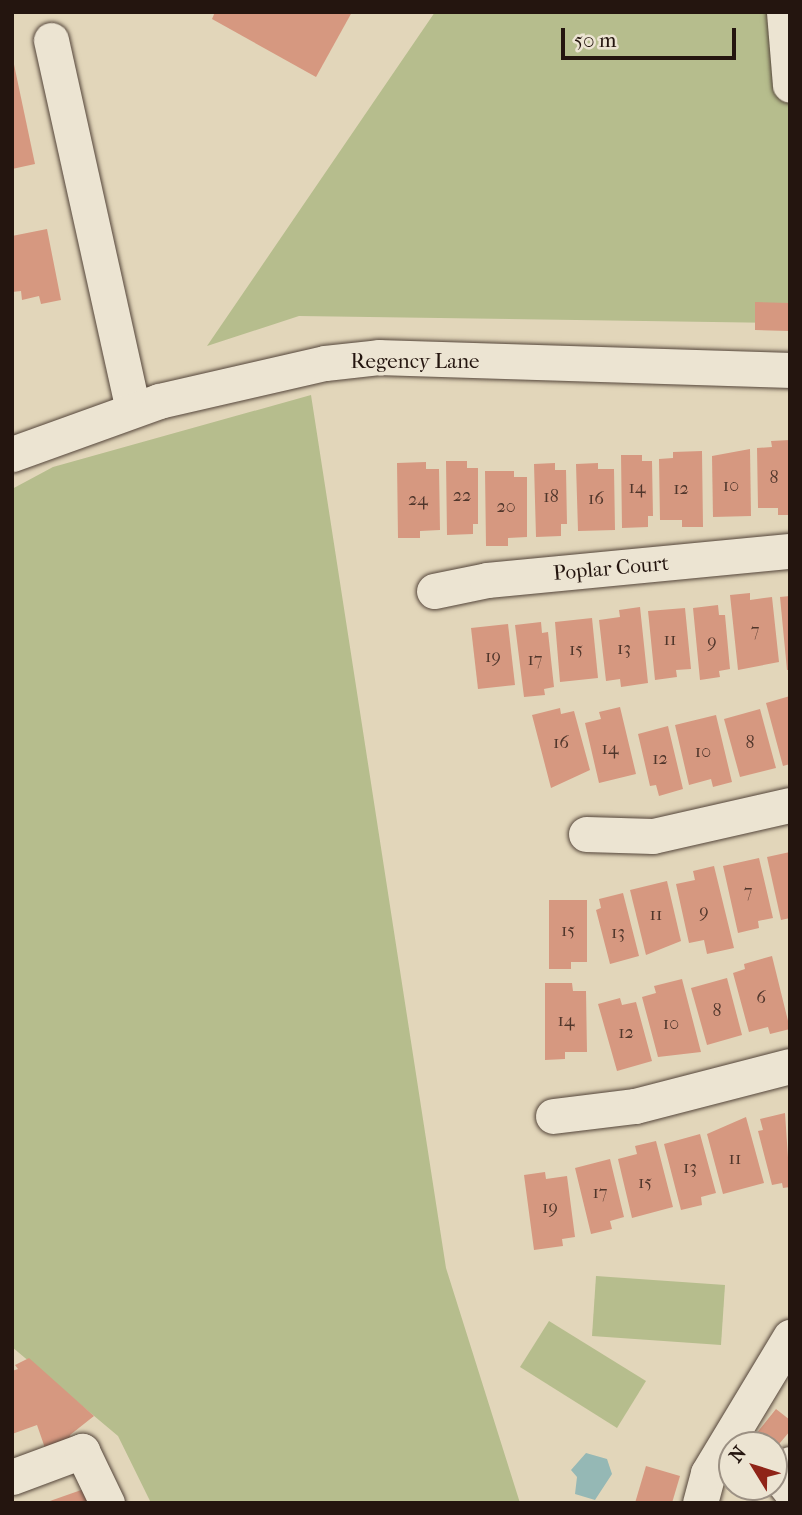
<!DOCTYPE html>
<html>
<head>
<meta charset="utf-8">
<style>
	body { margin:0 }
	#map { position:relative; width:802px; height:1515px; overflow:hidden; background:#e2d6ba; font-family:"IM FELL French Canon",serif }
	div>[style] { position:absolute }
	.green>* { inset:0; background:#b6bd8d }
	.water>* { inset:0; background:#95b8b5 }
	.building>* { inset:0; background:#d69880 }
	.roads { filter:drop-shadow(0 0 2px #54453a) drop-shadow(0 0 2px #54453a) }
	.minor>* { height:35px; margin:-17.5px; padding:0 17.5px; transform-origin:17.5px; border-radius:17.5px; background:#ece4d2 }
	span { translate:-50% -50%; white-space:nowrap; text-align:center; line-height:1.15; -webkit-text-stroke:7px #ece4d2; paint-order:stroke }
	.number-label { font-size:18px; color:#50362b }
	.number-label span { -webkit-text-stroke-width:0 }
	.street-label { font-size:21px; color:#24150f }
	.frame { position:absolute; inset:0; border:14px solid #24150f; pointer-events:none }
	.north { position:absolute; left:718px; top:1431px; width:70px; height:70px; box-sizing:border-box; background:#ece4d2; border:2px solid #9c9184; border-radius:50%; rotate:308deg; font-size:19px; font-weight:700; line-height:28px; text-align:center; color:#24150f }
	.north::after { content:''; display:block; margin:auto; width:24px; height:32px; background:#8f2418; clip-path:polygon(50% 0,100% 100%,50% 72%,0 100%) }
	.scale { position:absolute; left:561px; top:28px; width:175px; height:32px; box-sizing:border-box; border:4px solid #24150f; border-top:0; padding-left:9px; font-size:21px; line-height:24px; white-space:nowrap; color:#24150f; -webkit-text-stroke:5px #ece4d2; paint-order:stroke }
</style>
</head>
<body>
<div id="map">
	<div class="green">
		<div style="clip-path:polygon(435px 12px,790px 12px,790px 323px,299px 316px,207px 346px)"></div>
		<div style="clip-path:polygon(311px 395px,446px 1268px,520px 1503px,151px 1503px,118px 1436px,12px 1347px,12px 489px,53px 467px)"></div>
		<div style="clip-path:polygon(596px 1276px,725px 1285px,721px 1345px,592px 1336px)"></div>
		<div style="clip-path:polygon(549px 1321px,646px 1381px,617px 1428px,520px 1367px)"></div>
	</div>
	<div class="water">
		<div style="clip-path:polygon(586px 1453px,607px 1459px,612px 1474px,595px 1500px,575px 1494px,577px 1477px,571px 1470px)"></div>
	</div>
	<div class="building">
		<div style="clip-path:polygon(215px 12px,352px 12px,316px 77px,212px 19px)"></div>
		<div style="clip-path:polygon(12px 55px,35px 164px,12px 169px)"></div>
		<div style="clip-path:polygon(47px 229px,61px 300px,41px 304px,39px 296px,22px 300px,21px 291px,12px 292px,12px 236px)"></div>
		<div style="clip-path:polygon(755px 302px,789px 303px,789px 331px,755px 330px)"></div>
		<div style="clip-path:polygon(790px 440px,790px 515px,778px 515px,778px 508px,758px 508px,757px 448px,772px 447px,771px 441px)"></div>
		<div style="clip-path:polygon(750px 449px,751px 516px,713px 517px,712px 456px)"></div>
		<div style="clip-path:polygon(702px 451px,703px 527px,682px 527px,682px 520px,660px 520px,659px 459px,673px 458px,673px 452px)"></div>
		<div style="clip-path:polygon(621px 455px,642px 455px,642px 461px,652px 461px,653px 516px,648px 516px,648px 527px,622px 528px)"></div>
		<div style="clip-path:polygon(446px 461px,467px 461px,467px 468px,478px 468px,478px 524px,473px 524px,473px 534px,447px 535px)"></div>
		<div style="clip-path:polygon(426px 462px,426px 469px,439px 469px,440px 530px,420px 531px,420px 538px,398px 538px,397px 463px)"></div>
		<div style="clip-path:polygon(555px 463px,555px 470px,566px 470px,567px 524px,561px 524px,561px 536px,536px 537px,534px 464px)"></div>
		<div style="clip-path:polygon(598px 463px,598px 469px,614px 469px,615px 530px,578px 531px,576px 464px)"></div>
		<div style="clip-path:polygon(485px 471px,514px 471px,514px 477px,527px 477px,527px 537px,508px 538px,508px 546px,486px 546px)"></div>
		<div style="clip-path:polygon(750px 593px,750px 600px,772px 597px,779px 662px,738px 670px,730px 595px)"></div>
		<div style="clip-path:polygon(790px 596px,790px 670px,787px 670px,780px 597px)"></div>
		<div style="clip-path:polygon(718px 605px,719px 615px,725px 615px,730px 669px,719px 671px,720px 677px,700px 680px,693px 608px)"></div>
		<div style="clip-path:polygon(640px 607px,648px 683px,621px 687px,620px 679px,606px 681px,599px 620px,620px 617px,619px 610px)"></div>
		<div style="clip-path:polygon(685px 608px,691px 669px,676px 670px,677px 677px,655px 680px,648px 611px)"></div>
		<div style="clip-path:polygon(592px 618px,598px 678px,560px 682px,555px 622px)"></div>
		<div style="clip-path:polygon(541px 622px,542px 633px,548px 632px,554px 687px,544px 689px,545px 695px,524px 697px,515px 625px)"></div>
		<div style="clip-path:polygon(508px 624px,515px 685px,478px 689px,471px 628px)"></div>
		<div style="clip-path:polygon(790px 696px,790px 764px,783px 766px,766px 703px)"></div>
		<div style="clip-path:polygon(620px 707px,636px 774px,599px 783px,585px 723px,601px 719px,599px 712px)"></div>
		<div style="clip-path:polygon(560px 708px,561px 714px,574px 711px,590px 770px,551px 788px,532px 715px)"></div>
		<div style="clip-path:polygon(760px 709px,776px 768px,740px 777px,724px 719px)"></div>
		<div style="clip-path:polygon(716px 715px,732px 782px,713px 787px,711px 779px,689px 785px,675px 725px)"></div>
		<div style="clip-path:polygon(668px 726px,683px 789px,659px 796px,656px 785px,650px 786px,638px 734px)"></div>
		<div style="clip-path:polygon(790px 852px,790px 918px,781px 920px,767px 857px)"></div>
		<div style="clip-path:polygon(759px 858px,773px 918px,758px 921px,759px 928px,738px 933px,723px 866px)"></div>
		<div style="clip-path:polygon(714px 866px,734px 948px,707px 954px,704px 940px,689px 943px,676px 884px,695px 880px,693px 871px)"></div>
		<div style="clip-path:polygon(667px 881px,681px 941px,646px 955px,630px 890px)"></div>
		<div style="clip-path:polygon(623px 893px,639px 956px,610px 964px,596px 910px,601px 908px,599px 899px)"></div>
		<div style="clip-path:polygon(549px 900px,587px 900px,587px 962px,571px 962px,571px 969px,549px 969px)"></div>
		<div style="clip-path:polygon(772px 956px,790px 1029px,770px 1034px,768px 1027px,749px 1032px,733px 973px,745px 969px,744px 964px)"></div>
		<div style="clip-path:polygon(727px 978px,742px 1035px,707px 1045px,691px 988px)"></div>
		<div style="clip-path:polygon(682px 979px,701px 1052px,658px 1057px,642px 997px,656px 993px,654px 986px)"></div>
		<div style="clip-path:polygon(545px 983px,572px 983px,573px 991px,586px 991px,587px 1052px,565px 1052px,565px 1059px,545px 1060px)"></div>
		<div style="clip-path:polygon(620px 998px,622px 1005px,636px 1002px,652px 1061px,617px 1071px,598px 1004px)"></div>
		<div style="clip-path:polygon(785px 1113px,790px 1187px,783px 1188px,782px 1183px,772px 1185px,758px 1131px,763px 1130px,760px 1119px)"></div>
		<div style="clip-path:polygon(746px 1117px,764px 1183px,723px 1194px,707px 1134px)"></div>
		<div style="clip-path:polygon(700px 1134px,716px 1193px,701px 1197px,702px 1205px,681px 1210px,664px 1144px)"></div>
		<div style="clip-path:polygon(656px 1141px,673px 1207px,632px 1218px,618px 1159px,637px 1154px,635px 1146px)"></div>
		<div style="clip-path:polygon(610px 1159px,624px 1217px,610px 1221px,612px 1229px,591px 1234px,575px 1168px)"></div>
		<div style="clip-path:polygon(545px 1172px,546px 1179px,567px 1176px,575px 1237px,562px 1239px,563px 1246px,534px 1250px,524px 1175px)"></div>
		<div style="clip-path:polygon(29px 1358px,94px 1416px,70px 1435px,71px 1439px,45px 1448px,37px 1425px,12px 1434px,12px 1371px,18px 1369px,15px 1365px)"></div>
		<div style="clip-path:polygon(776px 1409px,790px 1420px,790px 1431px,774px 1450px,774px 1445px,747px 1445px)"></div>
		<div style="clip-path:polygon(646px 1466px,680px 1476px,672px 1503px,635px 1503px)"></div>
		<div style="clip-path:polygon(87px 1488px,94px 1503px,48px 1503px,47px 1502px)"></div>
	</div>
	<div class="roads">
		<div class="minor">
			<div style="left:784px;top:12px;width:73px;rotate:85.3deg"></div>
			<div style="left:51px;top:40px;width:378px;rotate:77.5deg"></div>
			<div style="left:12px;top:454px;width:156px;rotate:-19.8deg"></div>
			<div style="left:159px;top:401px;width:170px;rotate:-12.9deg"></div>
			<div style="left:325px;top:363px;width:54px;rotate:-6.3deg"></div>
			<div style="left:379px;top:357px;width:411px;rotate:1.8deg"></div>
			<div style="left:434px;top:591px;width:54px;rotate:-11.7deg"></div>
			<div style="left:487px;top:580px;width:304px;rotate:-5.5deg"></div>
			<div style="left:586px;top:834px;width:67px;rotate:1.7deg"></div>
			<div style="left:653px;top:836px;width:140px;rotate:-12.8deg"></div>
			<div style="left:553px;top:1116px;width:83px;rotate:-7deg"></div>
			<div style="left:635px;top:1106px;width:160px;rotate:-14.5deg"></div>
			<div style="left:790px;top:1464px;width:17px;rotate:121deg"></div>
			<div style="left:781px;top:1479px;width:14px;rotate:51deg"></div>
			<div style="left:12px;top:1477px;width:75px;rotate:-20.4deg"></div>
			<div style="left:82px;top:1451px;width:58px;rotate:64.3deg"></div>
			<div style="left:700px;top:1503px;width:31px;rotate:-75deg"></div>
			<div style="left:708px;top:1473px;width:159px;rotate:-58.9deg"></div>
		</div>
	</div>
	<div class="number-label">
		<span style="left:774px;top:478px">8</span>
		<span style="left:731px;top:486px">10</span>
		<span style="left:637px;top:488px">14</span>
		<span style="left:681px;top:489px">12</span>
		<span style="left:462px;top:496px">22</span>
		<span style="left:551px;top:497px">18</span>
		<span style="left:596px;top:499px">16</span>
		<span style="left:418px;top:500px">24</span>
		<span style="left:506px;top:507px">20</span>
		<span style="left:755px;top:631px">7</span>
		<span style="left:670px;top:640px">11</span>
		<span style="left:712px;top:642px">9</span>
		<span style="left:624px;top:649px">13</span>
		<span style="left:576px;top:650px">15</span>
		<span style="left:493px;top:657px">19</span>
		<span style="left:535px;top:660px">17</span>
		<span style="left:561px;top:743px">16</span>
		<span style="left:750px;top:743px">8</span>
		<span style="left:610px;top:749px">14</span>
		<span style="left:703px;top:752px">10</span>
		<span style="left:660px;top:759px">12</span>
		<span style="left:748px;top:892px">7</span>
		<span style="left:704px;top:912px">9</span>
		<span style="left:656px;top:915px">11</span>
		<span style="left:568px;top:931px">15</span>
		<span style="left:618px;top:933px">13</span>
		<span style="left:761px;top:998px">6</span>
		<span style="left:717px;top:1011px">8</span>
		<span style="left:566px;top:1021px">14</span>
		<span style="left:671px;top:1024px">10</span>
		<span style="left:626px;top:1033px">12</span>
		<span style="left:735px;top:1159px">11</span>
		<span style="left:690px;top:1168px">13</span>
		<span style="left:645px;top:1183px">15</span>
		<span style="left:600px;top:1193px">17</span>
		<span style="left:550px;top:1208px">19</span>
	</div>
	<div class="street-label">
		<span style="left:415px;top:361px">Regency Lane</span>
		<span style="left:611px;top:568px;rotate:-5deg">Poplar Court</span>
	</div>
	<div class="frame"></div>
	<div class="north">N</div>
	<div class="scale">50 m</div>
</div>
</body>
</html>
